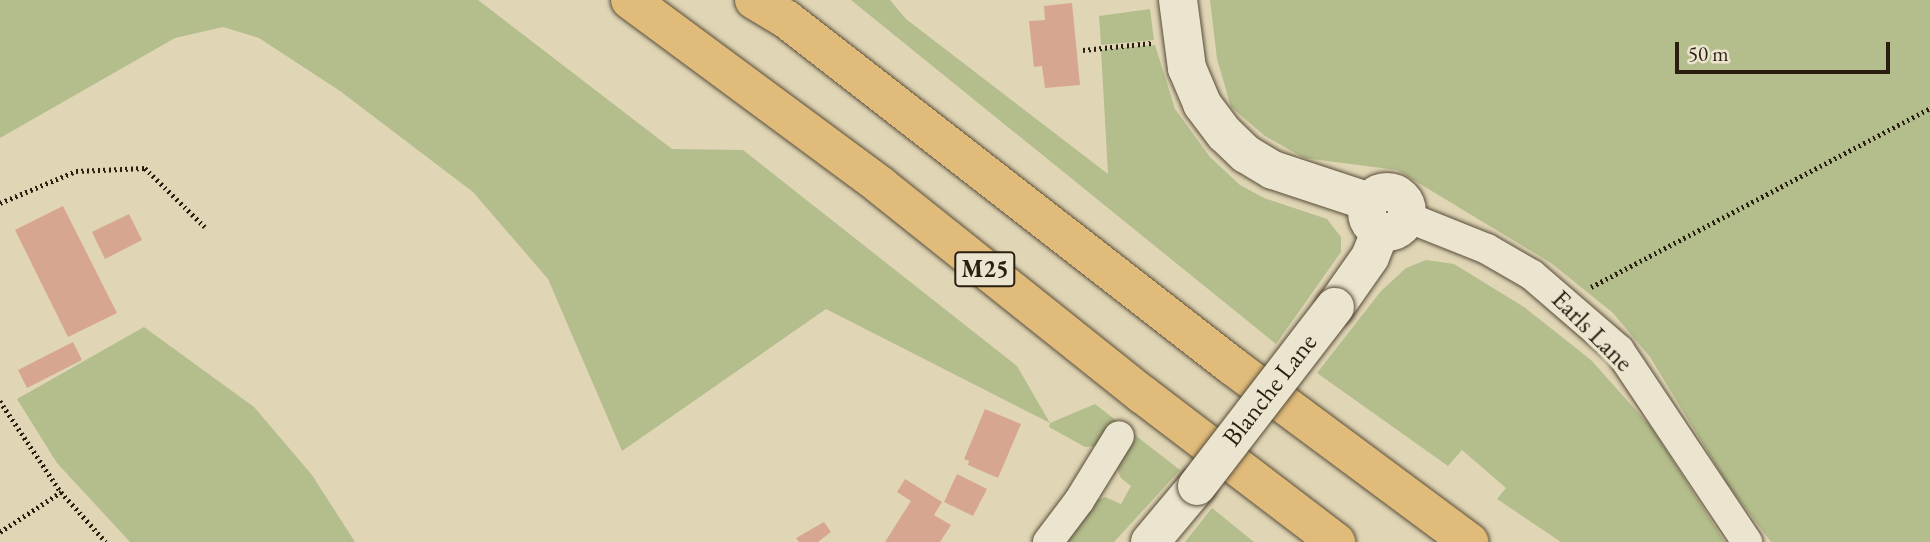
<!DOCTYPE html>
<html>
<head>
<meta charset="utf-8">
<style>
	body { margin:0 }
	#map { position:relative; width:1930px; height:542px; overflow:hidden; background:#e0d6b5; font-family:"EB Garamond",serif }
	div>[style] { position:absolute }
	.green>* { inset:0; background:#b4bd8c }
	.building>* { inset:0; background:#d7a690 }
	.path>* { height:4.5px; margin-top:-2.25px; transform-origin:0; background:repeating-linear-gradient(90deg,#2a1e10 0 2px,transparent 0 5.5px) }
	.roads { filter:drop-shadow(0 0 2px #584c39) drop-shadow(0 0 2px #584c39) }
	.minor>* { height:30px; margin:-15px; padding:0 15px; transform-origin:15px; border-radius:15px; background:#ebe4cf }
	.tertiary>* { height:38px; margin:-19px; padding:0 19px; transform-origin:19px; border-radius:19px; background:#ebe4cf }
	.tertiary>.ring { margin:-19px; padding:0; box-sizing:content-box; background:none; border:38px solid #ebe4cf; border-radius:50% }
	.motorway>* { height:38px; margin:-19px; padding:0 19px; transform-origin:19px; border-radius:19px; background:#e0bb7a }
	.bridges { filter:drop-shadow(0 0 2px #584c39) drop-shadow(0 0 2px #584c39) }
	.tertiary-bridge>* { height:38px; margin:-19px; padding:0 19px; transform-origin:19px; border-radius:19px; background:#ebe4cf }
	span { translate:-50% -50%; white-space:nowrap; text-align:center; line-height:1.15; -webkit-text-stroke:7px #ebe4cf; paint-order:stroke }
	.shield-label span { padding:2px 5px; background:#ebe4cf; border:2px solid; border-radius:5px; -webkit-text-stroke-width:0 }
	.shield-label { font-size:24px; color:#2a1e10; font-weight:700 }
	.street-label { font-size:26px; color:#2a1e10 }
	.scale { position:absolute; left:1675px; top:42px; width:215px; height:32px; box-sizing:border-box; border:4px solid #2a1e10; border-top:0; padding-left:9px; font-size:21px; line-height:24px; white-space:nowrap; color:#2a1e10; -webkit-text-stroke:5px #ebe4cf; paint-order:stroke }
</style>
</head>
<body>
<div id="map">
	<div class="green">
		<div style="clip-path:polygon(0 0,478px 0,672px 149px,743px 150px,1017px 366px,1050px 423px,1095px 404px,1180px 470px,1114px 542px,1060px 542px,1091px 503px,1105px 497px,1121px 504px,1131px 486px,1121px 478px,1117px 469px,1117px 459px,1099px 446px,1085px 447px,1049px 427px,1050px 423px,826px 309px,622px 451px,548px 279px,473px 192px,340px 91px,259px 38px,223px 27px,175px 38px,0 138px)"></div>
		<div style="clip-path:polygon(851px 0,890px 0,906px 19px,1108px 174px,1101px 50px,1155px 45px,1175px 109px,1210px 157px,1240px 185px,1264px 198px,1327px 219px,1341px 237px,1341px 252px,1276px 344px)"></div>
		<div style="clip-path:polygon(1210px 0,1930px 0,1930px 542px,1771px 542px,1728px 485px,1650px 357px,1613px 313px,1551px 263px,1397px 170px,1304px 158px,1265px 136px,1231px 107px,1217px 59px)"></div>
		<div style="clip-path:polygon(1150px 9px,1154px 40px,1101px 45px,1099px 16px)"></div>
		<div style="clip-path:polygon(1426px 260px,1454px 264px,1524px 307px,1591px 360px,1651px 427px,1725px 542px,1561px 542px,1497px 499px,1506px 488px,1462px 450px,1448px 466px,1317px 373px,1381px 291px,1406px 268px)"></div>
		<div style="clip-path:polygon(144px 327px,254px 407px,312px 475px,355px 542px,130px 542px,57px 463px,17px 399px)"></div>
		<div style="clip-path:polygon(1212px 508px,1254px 542px,1185px 542px)"></div>
	</div>
	<div class="building">
		<div style="clip-path:polygon(1072px 3px,1080px 85px,1045px 88px,1042px 66px,1034px 67px,1029px 21px,1045px 20px,1044px 6px)"></div>
		<div style="clip-path:polygon(63px 206px,117px 313px,68px 337px,15px 230px)"></div>
		<div style="clip-path:polygon(129px 214px,142px 240px,105px 259px,92px 232px)"></div>
		<div style="clip-path:polygon(73px 342px,82px 360px,27px 388px,18px 370px)"></div>
		<div style="clip-path:polygon(985px 409px,1021px 424px,998px 478px,968px 465px,969px 461px,964px 459px)"></div>
		<div style="clip-path:polygon(957px 474px,987px 489px,973px 516px,944px 502px)"></div>
		<div style="clip-path:polygon(905px 479px,942px 502px,934px 515px,951px 525px,940px 542px,885px 542px,911px 501px,897px 492px)"></div>
		<div style="clip-path:polygon(824px 522px,831px 532px,818px 542px,799px 542px,796px 538px)"></div>
	</div>
	<div class="path">
		<div style="left:1083px;top:50px;width:69px;rotate:-5.8deg"></div>
		<div style="left:0;top:203px;width:82px;rotate:-22.8deg"></div>
		<div style="left:76px;top:171px;width:69px;rotate:-2.5deg"></div>
		<div style="left:145px;top:168px;width:84px;rotate:44.5deg"></div>
		<div style="left:1591px;top:287px;width:383px;rotate:-27.8deg"></div>
		<div style="left:0;top:401px;width:110px;rotate:56.2deg"></div>
		<div style="left:61px;top:492px;width:67px;rotate:48deg"></div>
		<div style="left:0;top:532px;width:73px;rotate:-33.3deg"></div>
	</div>
	<div class="roads">
		<div class="minor">
			<div style="left:1407px;top:217px;width:86px;rotate:21.8deg"></div>
			<div style="left:1487px;top:249px;width:52px;rotate:30deg"></div>
			<div style="left:1532px;top:275px;width:115px;rotate:40.8deg"></div>
			<div style="left:1619px;top:350px;width:231px;rotate:56.3deg"></div>
			<div style="left:1048px;top:542px;width:51px;rotate:-52.9deg"></div>
			<div style="left:1079px;top:501px;width:76px;rotate:-58.4deg"></div>
		</div>
		<div class="tertiary">
			<div style="left:1178px;top:0;width:69px;rotate:82.5deg"></div>
			<div style="left:1187px;top:68px;width:39px;rotate:67deg"></div>
			<div style="left:1202px;top:104px;width:38px;rotate:53deg"></div>
			<div style="left:1225px;top:134px;width:29px;rotate:44deg"></div>
			<div style="left:1246px;top:154px;width:31px;rotate:31deg"></div>
			<div style="left:1273px;top:170px;width:102px;rotate:18.3deg"></div>
			<div class="ring" style="left:1367px;top:192px;width:2px;height:2px"></div>
			<div style="left:1335px;top:307px;width:61px;rotate:-55deg"></div>
			<div style="left:1370px;top:257px;width:27px;rotate:-68deg"></div>
			<div style="left:1150px;top:542px;width:73px;rotate:-50deg"></div>
		</div>
		<div class="motorway">
			<div style="left:630px;top:0;width:312px;rotate:36.5deg"></div>
			<div style="left:881px;top:186px;width:335px;rotate:38.6deg"></div>
			<div style="left:1143px;top:395px;width:243px;rotate:37.3deg"></div>
			<div style="left:754px;top:0;width:37px;rotate:31deg"></div>
			<div style="left:786px;top:19px;width:564px;rotate:37.87deg"></div>
			<div style="left:1231px;top:365px;width:297px;rotate:36.6deg"></div>
		</div>
	</div>
	<div class="bridges">
		<div class="tertiary-bridge">
			<div style="left:1197px;top:486px;width:226px;rotate:-52.4deg"></div>
		</div>
	</div>
	<div class="shield-label">
		<span style="left:985px;top:269px">M25</span>
	</div>
	<div class="street-label">
		<span style="left:1592px;top:331px;rotate:45deg">Earls Lane</span>
		<span style="left:1270px;top:390px;rotate:-52deg">Blanche Lane</span>
	</div>
	<div class="scale">50 m</div>
</div>
</body>
</html>
